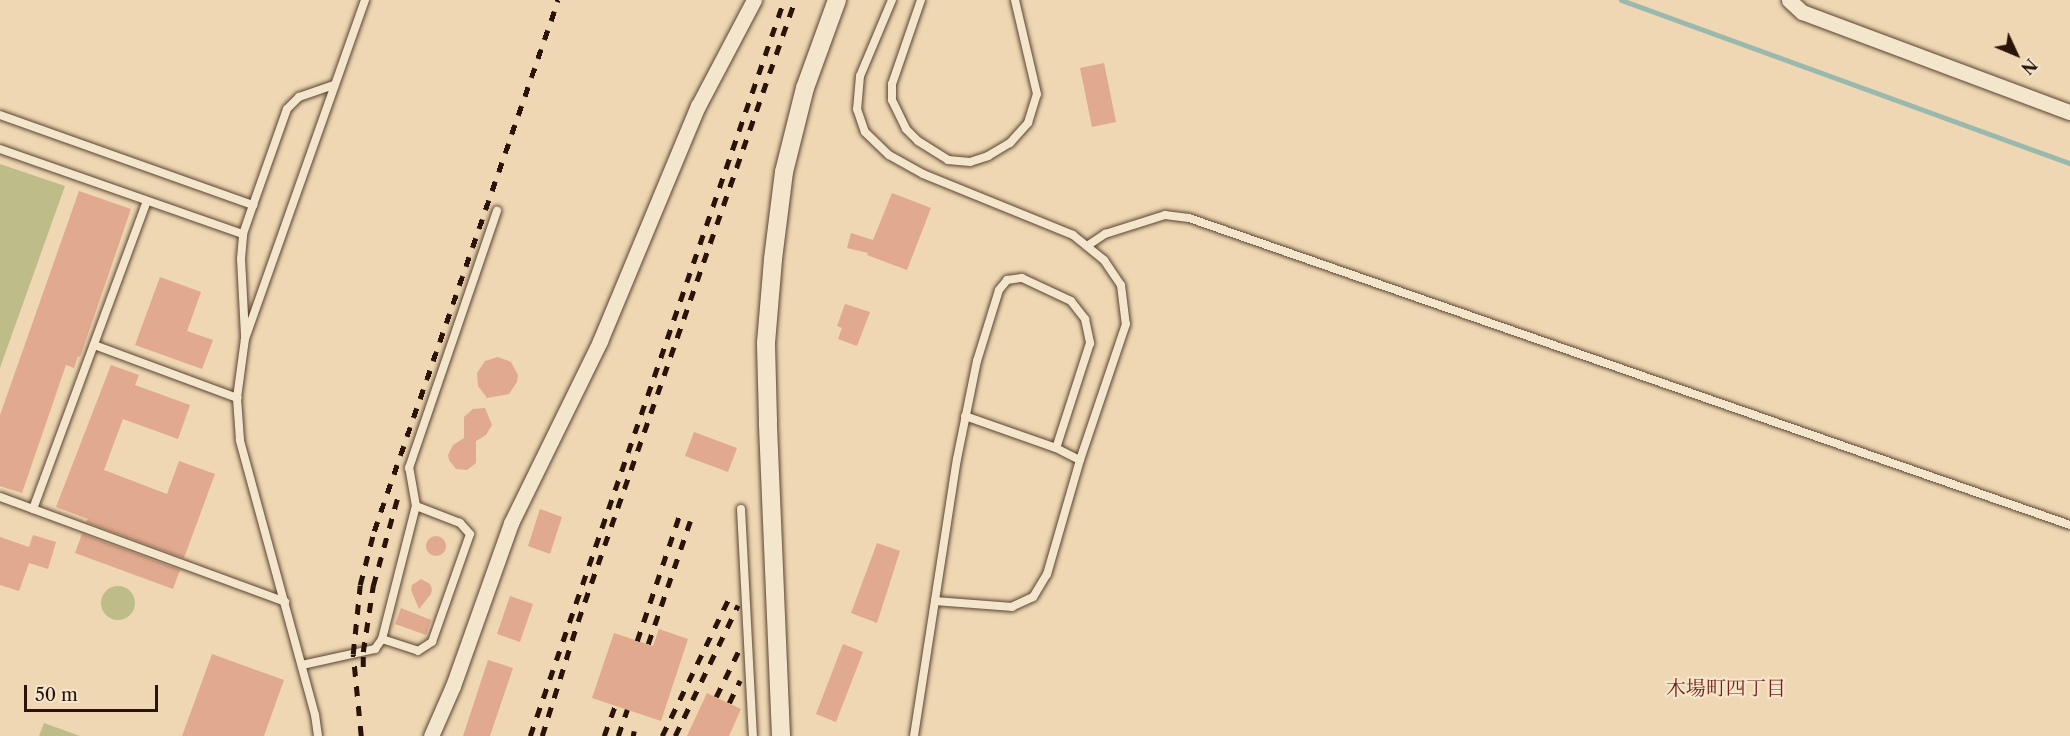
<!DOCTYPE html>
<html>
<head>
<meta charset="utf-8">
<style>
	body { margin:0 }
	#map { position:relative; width:2070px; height:736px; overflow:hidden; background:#eed7b2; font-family:"Libre Caslon Text","Noto Serif JP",serif }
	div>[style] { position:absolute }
	.green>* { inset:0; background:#bebd89 }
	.round { border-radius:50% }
	.stream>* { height:5px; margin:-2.5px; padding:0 2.5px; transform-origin:2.5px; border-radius:2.5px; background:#99b9af }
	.building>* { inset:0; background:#e1a98e }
	.roads { filter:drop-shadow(0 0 2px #5b4433) drop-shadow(0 0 2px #5b4433) }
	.service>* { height:8px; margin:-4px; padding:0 4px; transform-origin:4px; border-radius:4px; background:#f4e5cd }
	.minor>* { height:15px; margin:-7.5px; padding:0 7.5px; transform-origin:7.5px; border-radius:7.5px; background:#f4e5cd }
	.tertiary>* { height:18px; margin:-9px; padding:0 9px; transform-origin:9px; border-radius:9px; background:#f4e5cd }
	.rail>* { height:4.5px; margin-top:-2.25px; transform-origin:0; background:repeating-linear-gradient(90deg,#2a1309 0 10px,transparent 0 20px) }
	span { translate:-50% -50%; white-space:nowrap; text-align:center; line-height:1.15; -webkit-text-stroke:4.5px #f4e5cd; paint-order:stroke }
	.neighbourhood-label { font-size:20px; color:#7a1f14 }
	.north { position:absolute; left:1986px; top:24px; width:60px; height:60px; -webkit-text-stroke:4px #f4e5cd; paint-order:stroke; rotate:134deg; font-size:16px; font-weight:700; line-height:24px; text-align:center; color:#2a1309 }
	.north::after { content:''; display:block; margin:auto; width:21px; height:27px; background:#2a1309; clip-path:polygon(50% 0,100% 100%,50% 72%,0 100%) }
	.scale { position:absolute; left:24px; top:685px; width:134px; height:27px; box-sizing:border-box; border:3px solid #2a1309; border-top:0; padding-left:8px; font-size:18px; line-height:21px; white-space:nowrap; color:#2a1309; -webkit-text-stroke:4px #f4e5cd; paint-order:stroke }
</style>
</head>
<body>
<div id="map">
	<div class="green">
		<div style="clip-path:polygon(0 164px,65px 186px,0 368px)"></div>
		<div class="round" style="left:101px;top:586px;width:34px;height:34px"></div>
		<div style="clip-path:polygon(44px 723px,80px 736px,39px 736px)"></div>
	</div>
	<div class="stream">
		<div style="left:1621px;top:0;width:478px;rotate:20deg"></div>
	</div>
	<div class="building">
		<div style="clip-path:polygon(1104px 63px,1116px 122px,1092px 127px,1080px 68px)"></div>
		<div style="clip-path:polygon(79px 191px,131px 209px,80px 357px,78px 356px,74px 368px,66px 365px,22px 493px,0 486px,0 415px)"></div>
		<div style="clip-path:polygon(892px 193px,931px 208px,907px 270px,867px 255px,868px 253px,847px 248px,851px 233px,873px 240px)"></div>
		<div style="clip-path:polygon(160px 277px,201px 292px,187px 331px,213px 340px,202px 369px,135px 345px)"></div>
		<div style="clip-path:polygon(845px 304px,870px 312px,857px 346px,838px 339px,842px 328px,837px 326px)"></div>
		<div style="clip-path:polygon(498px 357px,511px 362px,518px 375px,517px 382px,509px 394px,487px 398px,478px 386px,477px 373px,485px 361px)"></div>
		<div style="clip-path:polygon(111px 365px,139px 375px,135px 385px,190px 405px,178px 439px,123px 419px,104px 470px,167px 494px,179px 461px,215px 474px,184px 558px,86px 522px,88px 519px,56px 507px)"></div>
		<div style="clip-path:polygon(485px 408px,492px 425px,486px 435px,476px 441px,476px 463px,467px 470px,456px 469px,449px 460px,448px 455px,453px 445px,464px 438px,464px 417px,473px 409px)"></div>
		<div style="clip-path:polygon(694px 432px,737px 448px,728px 472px,685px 456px)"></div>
		<div style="clip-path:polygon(540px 509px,562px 517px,550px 554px,528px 546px)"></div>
		<div style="clip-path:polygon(82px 534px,180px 570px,173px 589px,75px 553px)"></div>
		<div style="clip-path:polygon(33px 535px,56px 542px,48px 569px,29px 563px,19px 591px,0 585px,0 537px,29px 547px)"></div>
		<div class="round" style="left:426px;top:536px;width:20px;height:20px"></div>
		<div style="clip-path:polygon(877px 543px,900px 551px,877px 623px,851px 613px)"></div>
		<div style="clip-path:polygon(421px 579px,430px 584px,432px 589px,431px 594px,419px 609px,411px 590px,412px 585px)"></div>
		<div style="clip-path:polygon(510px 596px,533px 604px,520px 642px,497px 634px)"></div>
		<div style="clip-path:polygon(401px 608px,431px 620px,426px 635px,395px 624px)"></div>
		<div style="clip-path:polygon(659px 629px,688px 639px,661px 721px,592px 698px,614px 633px,653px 646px)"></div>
		<div style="clip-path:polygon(843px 644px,863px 652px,836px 722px,816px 714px)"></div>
		<div style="clip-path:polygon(212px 654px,284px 680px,264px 736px,182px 736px)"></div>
		<div style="clip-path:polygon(488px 660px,513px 668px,490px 736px,463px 736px)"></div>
		<div style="clip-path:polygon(707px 693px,741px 709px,729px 736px,687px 736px)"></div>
	</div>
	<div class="roads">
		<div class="service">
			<div style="left:892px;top:0;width:82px;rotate:112.8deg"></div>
			<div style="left:860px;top:76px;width:33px;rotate:95deg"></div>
			<div style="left:857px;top:109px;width:24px;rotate:71deg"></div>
			<div style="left:865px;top:132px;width:33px;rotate:44deg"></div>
			<div style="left:889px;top:155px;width:39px;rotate:29deg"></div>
			<div style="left:923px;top:174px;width:162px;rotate:22.1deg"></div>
			<div style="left:1073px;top:235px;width:40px;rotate:39deg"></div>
			<div style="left:1104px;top:260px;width:30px;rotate:56deg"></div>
			<div style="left:1121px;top:285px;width:39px;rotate:83deg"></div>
			<div style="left:1126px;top:324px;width:144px;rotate:108.7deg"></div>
			<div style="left:1080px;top:460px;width:119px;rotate:106.1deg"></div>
			<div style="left:1047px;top:574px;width:27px;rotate:121deg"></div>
			<div style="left:1033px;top:597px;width:23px;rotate:155deg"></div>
			<div style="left:1012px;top:607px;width:77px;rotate:-175.5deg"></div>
			<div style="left:921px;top:0;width:89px;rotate:109deg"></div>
			<div style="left:892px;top:84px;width:16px;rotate:90deg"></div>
			<div style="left:892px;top:100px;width:32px;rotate:64deg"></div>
			<div style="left:906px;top:129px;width:17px;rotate:45deg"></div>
			<div style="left:918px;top:141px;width:36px;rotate:32deg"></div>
			<div style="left:948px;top:160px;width:22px;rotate:5deg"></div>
			<div style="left:970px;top:162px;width:19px;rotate:-18deg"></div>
			<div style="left:988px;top:156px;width:26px;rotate:-31deg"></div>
			<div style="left:1010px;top:143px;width:27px;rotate:-48deg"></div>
			<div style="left:1028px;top:123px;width:30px;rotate:-73deg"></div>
			<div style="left:1037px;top:94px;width:97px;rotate:-103.2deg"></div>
			<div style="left:0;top:115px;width:269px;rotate:19.6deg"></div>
			<div style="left:0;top:149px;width:257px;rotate:19.3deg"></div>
			<div style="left:1087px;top:246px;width:22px;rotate:-34deg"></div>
			<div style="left:1105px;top:234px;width:63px;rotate:-17.6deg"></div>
			<div style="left:1165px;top:215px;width:24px;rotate:7deg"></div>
			<div style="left:1189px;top:218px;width:933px;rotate:19.21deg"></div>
			<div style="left:245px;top:335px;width:76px;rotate:-93deg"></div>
			<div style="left:241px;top:259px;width:25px;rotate:-85deg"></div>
			<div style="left:243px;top:234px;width:31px;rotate:-71deg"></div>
			<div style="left:253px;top:205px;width:102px;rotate:-70.5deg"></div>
			<div style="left:287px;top:109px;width:17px;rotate:-45deg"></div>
			<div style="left:299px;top:97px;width:36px;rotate:-19deg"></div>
			<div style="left:94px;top:345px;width:153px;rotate:20.3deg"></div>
			<div style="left:965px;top:416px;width:96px;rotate:19.4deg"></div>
			<div style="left:1056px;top:448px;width:27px;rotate:27deg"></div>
			<div style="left:0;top:497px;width:304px;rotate:20.2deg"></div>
			<div style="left:33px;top:509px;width:328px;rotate:-69.7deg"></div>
			<div style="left:741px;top:509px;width:227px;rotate:87deg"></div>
			<div style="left:382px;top:639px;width:38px;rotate:18deg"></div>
			<div style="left:418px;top:651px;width:17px;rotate:-33deg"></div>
			<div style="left:432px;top:642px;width:114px;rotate:-70.6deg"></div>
			<div style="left:470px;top:534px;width:15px;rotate:-132deg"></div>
			<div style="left:460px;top:523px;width:47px;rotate:-158.9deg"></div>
			<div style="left:302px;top:665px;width:75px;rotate:-12.4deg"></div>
			<div style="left:375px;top:649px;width:12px;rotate:-55deg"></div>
			<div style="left:382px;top:639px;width:137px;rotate:-75.7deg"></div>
			<div style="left:416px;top:506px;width:39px;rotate:-100deg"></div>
			<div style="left:409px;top:468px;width:272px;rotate:-71.1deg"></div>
			<div style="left:318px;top:736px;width:21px;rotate:-98deg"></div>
			<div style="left:315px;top:715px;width:285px;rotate:-105.3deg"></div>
			<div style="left:240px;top:440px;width:42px;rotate:-94.1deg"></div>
			<div style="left:237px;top:398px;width:60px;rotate:-82.3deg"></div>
			<div style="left:245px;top:339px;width:360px;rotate:-70.5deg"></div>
			<div style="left:914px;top:736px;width:280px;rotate:-81.2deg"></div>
			<div style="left:957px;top:459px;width:100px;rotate:-78.5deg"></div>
			<div style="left:977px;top:361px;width:74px;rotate:-72.8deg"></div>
			<div style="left:999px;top:290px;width:13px;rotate:-51deg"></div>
			<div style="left:1007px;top:280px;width:15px;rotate:-8deg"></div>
			<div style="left:1022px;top:278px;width:54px;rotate:25.1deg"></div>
			<div style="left:1071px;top:301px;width:23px;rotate:52deg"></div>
			<div style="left:1085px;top:319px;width:25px;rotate:78deg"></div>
			<div style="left:1090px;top:343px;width:110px;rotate:107.9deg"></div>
		</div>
		<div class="minor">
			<div style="left:1789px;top:0;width:18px;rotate:43deg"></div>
			<div style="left:1802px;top:12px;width:286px;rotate:20.5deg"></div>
			<div style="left:431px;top:736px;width:55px;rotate:-66.3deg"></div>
			<div style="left:453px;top:686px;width:173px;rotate:-70.4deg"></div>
			<div style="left:511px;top:523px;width:203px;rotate:-63.9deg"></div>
			<div style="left:600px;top:341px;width:255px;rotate:-67.4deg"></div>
			<div style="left:698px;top:106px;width:120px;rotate:-62.2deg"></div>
		</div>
		<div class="tertiary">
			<div style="left:781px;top:736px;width:315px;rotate:-92.4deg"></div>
			<div style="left:768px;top:421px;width:78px;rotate:-91.5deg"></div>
			<div style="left:766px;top:343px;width:84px;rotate:-85.2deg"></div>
			<div style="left:773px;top:259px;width:88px;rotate:-82.8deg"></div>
			<div style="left:784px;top:172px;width:87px;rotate:-76deg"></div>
			<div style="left:805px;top:88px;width:94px;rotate:-70deg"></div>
		</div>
	</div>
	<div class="rail">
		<div style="left:637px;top:641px;width:132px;rotate:-71.4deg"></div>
		<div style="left:648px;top:644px;width:130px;rotate:-71.1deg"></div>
		<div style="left:363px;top:667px;width:15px;rotate:-90deg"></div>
		<div style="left:363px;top:652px;width:67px;rotate:-81.4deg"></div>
		<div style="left:373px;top:586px;width:93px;rotate:-74.5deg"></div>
		<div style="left:716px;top:697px;width:57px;rotate:-63.9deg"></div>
		<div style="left:729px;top:703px;width:25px;rotate:-64deg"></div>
		<div style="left:361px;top:736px;width:82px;rotate:-95.6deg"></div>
		<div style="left:353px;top:654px;width:69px;rotate:-84.2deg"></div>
		<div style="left:360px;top:585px;width:56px;rotate:-75.5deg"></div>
		<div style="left:374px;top:531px;width:562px;rotate:-70.89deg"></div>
		<div style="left:530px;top:736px;width:779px;rotate:-70.96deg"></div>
		<div style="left:542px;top:736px;width:121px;rotate:-72.6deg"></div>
		<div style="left:578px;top:621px;width:658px;rotate:-70.74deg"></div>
		<div style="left:604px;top:736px;width:32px;rotate:-70deg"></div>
		<div style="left:618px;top:736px;width:28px;rotate:-71deg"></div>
		<div style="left:633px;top:736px;width:5px;rotate:-79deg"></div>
		<div style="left:662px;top:736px;width:153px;rotate:-64.1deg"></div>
		<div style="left:675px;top:736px;width:145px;rotate:-64.3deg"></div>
	</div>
	<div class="neighbourhood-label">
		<span style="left:1726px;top:688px">木場町四丁目</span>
	</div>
	<div class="north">N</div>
	<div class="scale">50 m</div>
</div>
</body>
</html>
